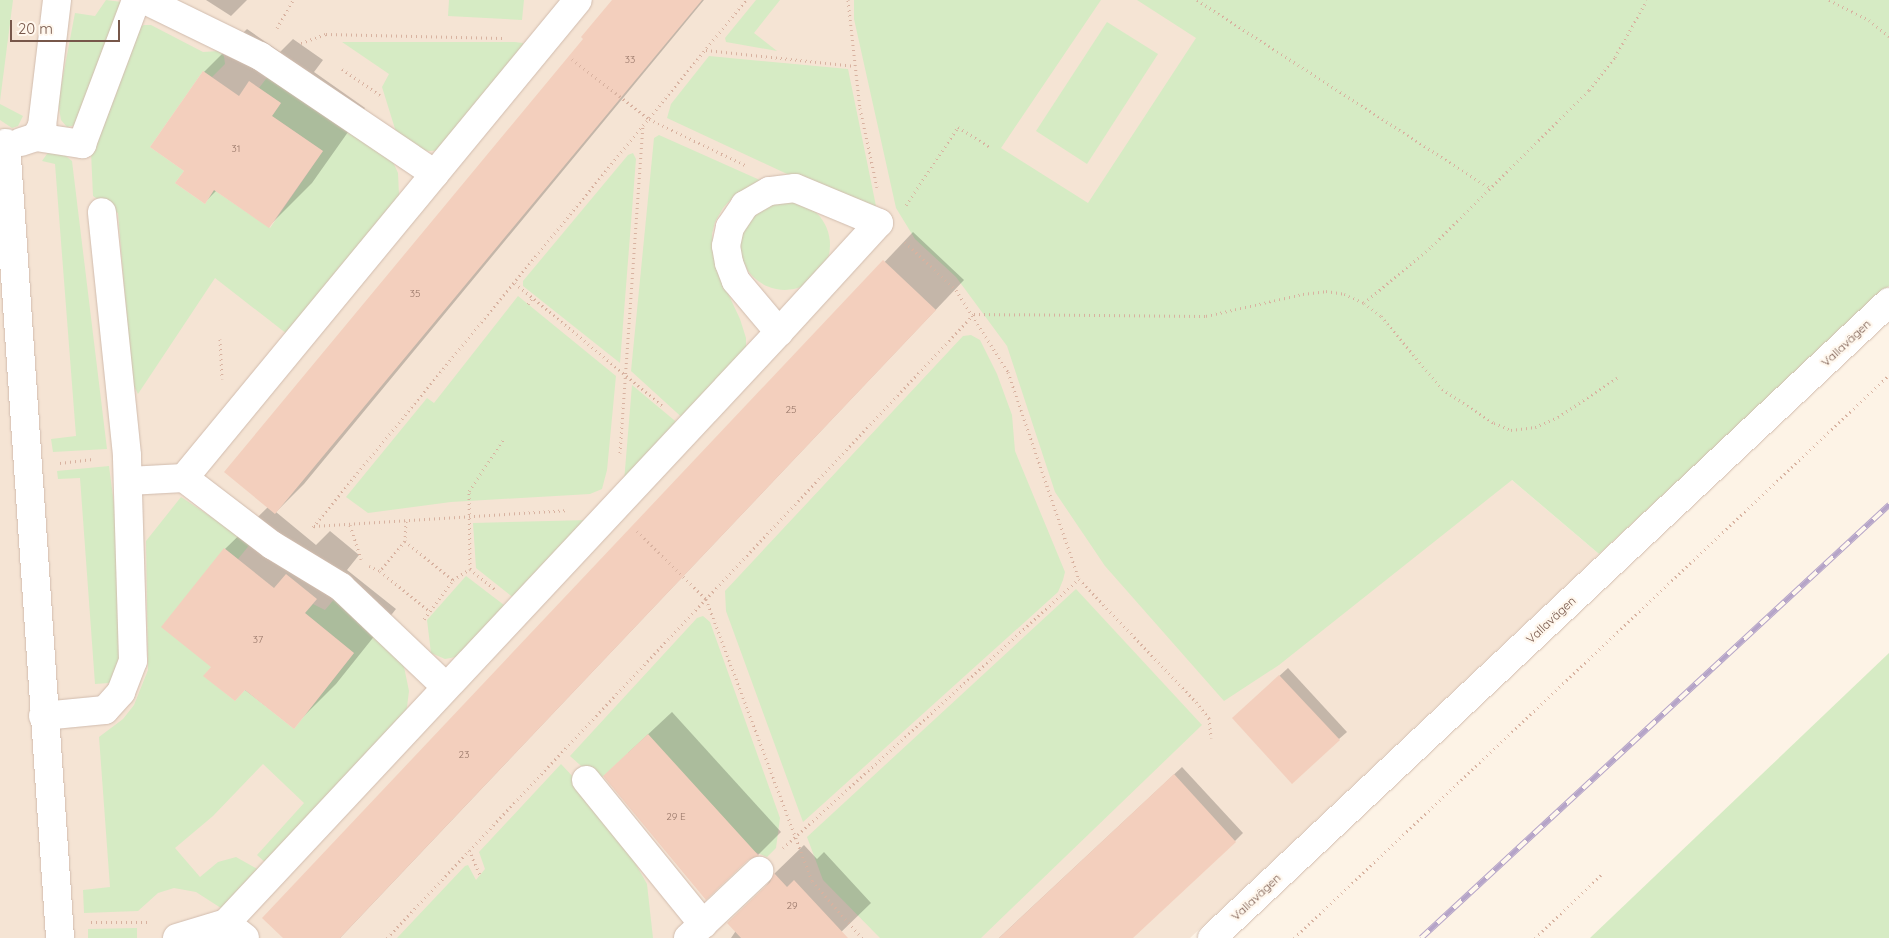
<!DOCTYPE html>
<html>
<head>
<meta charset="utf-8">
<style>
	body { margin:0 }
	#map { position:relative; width:1889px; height:938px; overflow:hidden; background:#fdf3e6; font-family:Quicksand,sans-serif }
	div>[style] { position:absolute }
	.residential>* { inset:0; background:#f5e4d4 }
	.green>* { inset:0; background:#d6ebc4 }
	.round { border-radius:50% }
	.shadow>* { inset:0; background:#0003 }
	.building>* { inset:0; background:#f3cfbd }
	.path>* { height:3px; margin-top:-1.5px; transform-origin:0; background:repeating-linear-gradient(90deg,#d8b2a0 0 1px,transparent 0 5px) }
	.roads { filter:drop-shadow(0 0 1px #d1bcae) drop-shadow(0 0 1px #d1bcae) }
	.minor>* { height:28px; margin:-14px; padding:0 14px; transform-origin:14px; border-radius:14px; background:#fff }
	.rail>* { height:5.5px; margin-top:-2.75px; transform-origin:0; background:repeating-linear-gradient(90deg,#fff7ed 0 11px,#b5a4c8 0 22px); box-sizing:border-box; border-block:1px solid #b5a4c8 }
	span { translate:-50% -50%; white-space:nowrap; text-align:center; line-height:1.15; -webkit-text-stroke:4.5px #fff7ed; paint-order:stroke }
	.number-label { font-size:10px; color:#967567 }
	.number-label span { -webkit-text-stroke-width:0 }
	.street-label { font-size:12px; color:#77574a }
	.scale { position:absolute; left:10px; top:20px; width:110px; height:22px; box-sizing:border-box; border:2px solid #77574a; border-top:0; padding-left:6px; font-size:15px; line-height:18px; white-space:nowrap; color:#77574a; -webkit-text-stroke:4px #fff7ed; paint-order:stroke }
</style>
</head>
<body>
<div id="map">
	<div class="residential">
		<div style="clip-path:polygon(0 0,1230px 0,1512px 480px,1599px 554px,1190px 938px,0 938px)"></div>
	</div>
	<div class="green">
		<div style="clip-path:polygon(0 0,13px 0,0 101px)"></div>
		<div style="clip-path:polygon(106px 0,122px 2px,76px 125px,67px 127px,61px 120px,58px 102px,75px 13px,95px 16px)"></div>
		<div style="clip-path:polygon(449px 0,524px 0,522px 20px,448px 16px)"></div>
		<div style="clip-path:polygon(756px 0,780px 0,754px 33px,777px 51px,726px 42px,725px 38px)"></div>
		<div style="clip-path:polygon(854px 0,1101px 0,1001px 148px,1088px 203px,1196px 38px,1137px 0,1889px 0,1889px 286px,1599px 554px,1512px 480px,1279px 665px,1224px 701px,1105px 566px,1055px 492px,1007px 346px,956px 277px,915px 239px,896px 208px,854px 19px)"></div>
		<div style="clip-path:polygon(1107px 22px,1158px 54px,1087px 164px,1036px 131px)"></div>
		<div style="clip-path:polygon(144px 25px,151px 25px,203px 52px,219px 51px,224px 56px,225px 64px,212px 77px,203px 71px,150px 147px,184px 171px,175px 183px,205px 204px,214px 190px,270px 228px,323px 151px,272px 116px,281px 103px,259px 88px,269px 75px,390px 155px,398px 173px,399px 195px,393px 212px,287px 334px,215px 278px,138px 394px,132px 382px,118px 213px,93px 196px,91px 152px,136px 29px)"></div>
		<div style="clip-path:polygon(342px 42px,515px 42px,523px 43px,524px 48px,443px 150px,429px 151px,419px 149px,396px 132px,382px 87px,389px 74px)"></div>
		<div style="clip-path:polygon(709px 56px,848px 69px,876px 206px,872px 210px,862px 209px,667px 118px,671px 104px)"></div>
		<div style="clip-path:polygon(0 104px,23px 116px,18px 126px,12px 128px,0 120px)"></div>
		<div style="clip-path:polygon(659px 135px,762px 181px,734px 196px,723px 208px,715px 222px,712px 234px,716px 268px,740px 319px,746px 338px,746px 352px,687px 422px,631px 371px,654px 138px)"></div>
		<div style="clip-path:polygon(49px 151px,62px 153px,72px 161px,107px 449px,53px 452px,51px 439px,76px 436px,55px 164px,42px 161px)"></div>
		<div style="clip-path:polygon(633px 153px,636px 159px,620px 363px,523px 286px,523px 281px,628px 155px)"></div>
		<div class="round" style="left:740px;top:200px;width:90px;height:90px"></div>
		<div style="clip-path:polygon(518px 296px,616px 376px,607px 470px,602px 489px,590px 494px,451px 502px,368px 513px,346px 497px,427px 398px,434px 403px)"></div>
		<div style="clip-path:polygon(971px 335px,980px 340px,997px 374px,1012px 415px,1015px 451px,1065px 572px,1063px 580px,1058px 592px,803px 822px,726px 611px,725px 591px,963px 336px)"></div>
		<div style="clip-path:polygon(632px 385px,680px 425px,623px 494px)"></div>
		<div style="clip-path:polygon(109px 466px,120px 551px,121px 661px,109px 683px,95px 684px,80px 478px,58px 479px,57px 471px)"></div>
		<div style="clip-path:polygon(181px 497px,251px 543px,238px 559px,224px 548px,211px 667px,204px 676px,235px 701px,245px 690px,294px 729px,354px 653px,305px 613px,313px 604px,325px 610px,336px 597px,402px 657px,409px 691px,407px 707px,404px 719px,267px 864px,257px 855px,304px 803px,263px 764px,213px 816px,175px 848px,200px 877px,218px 862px,236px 857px,261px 871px,224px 910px,196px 892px,174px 888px,158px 893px,138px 911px,84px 913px,83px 890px,110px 887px,99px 737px,123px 719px,134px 705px,148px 670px,146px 541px)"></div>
		<div style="clip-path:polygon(590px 520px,515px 599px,476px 568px,473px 523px)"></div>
		<div style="clip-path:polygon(466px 576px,504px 605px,505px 611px,461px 656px,445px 659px,431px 653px,427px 620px)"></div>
		<div style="clip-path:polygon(1076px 589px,1202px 725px,981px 938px,880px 938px,823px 880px,807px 837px)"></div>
		<div style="clip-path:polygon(703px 616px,710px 622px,780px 818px,776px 848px,767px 857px,755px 852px,648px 735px,598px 781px,570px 756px,697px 618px)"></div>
		<div style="clip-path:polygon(1889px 653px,1889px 938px,1590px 938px)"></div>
		<div style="clip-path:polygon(561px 764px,607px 813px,647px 884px,653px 938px,397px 938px,465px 866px,468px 865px,476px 880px,485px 869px,479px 852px)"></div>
		<div style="clip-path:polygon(137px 928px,137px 938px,88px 938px,88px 929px)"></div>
	</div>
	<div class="shadow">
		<div style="clip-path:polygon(206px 0,247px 0,231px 16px)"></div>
		<div style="clip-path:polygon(613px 0,704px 0,304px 484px,276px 512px,316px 545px,330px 531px,359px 555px,347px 570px,396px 609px,336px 684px,293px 727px,163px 627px,225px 549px,268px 507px)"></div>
		<div style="clip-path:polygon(247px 29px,280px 52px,293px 39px,323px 60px,314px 72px,365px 108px,312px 183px,269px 226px,217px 190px,205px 202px,186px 170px,152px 147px,204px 72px)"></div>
		<div style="clip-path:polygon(913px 232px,964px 280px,340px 938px,285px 938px,264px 918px)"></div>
		<div style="clip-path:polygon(1288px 668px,1347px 732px,1339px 739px,1241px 711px)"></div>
		<div style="clip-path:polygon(672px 712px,781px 832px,758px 855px,748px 859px,628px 753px)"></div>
		<div style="clip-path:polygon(1182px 767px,1243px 833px,1235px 841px,1131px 938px,999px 938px)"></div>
		<div style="clip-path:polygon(804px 845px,817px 859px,824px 852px,871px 903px,835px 938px,731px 938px,775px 873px)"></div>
	</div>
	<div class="building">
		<div style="clip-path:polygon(612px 0,702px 0,275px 514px,224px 472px,583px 39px,581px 37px)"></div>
		<div style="clip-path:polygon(203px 71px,239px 96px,249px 81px,281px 103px,272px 116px,323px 151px,269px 228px,214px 190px,205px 204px,175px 183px,184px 171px,150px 147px)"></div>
		<div style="clip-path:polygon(883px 260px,936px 310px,340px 938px,283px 938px,262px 918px)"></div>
		<div style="clip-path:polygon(224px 548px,274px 588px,286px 574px,317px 599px,305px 613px,354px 653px,294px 729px,245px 690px,235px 701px,203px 676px,211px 667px,161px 627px)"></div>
		<div style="clip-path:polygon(1279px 675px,1340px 740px,1292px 784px,1232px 718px)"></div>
		<div style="clip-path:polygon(648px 734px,759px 856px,748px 860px,706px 900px,603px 776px)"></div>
		<div style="clip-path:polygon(1174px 774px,1236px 842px,1133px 938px,999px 938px)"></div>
		<div style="clip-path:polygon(774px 873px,787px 887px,794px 880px,848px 938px,741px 938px,727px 923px,770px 882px)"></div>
	</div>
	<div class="path">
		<div style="left:848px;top:0;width:109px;rotate:83.7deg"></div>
		<div style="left:860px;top:108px;width:81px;rotate:77.9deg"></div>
		<div style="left:1197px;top:0;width:348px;rotate:32.7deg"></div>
		<div style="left:1829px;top:0;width:45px;rotate:26.6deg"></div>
		<div style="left:1869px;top:20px;width:26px;rotate:39deg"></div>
		<div style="left:277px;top:28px;width:32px;rotate:-60deg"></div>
		<div style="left:301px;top:43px;width:27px;rotate:-20deg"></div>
		<div style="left:326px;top:34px;width:177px;rotate:1.3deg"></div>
		<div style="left:706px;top:50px;width:150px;rotate:6.1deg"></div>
		<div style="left:572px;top:59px;width:98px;rotate:37.9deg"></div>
		<div style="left:649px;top:119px;width:109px;rotate:25.6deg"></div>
		<div style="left:342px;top:69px;width:46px;rotate:34.4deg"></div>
		<div style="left:906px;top:205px;width:94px;rotate:-56.3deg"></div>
		<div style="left:958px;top:127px;width:39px;rotate:32deg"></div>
		<div style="left:905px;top:242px;width:70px;rotate:43.3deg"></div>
		<div style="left:956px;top:290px;width:97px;rotate:57.6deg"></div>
		<div style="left:1008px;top:372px;width:219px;rotate:71.1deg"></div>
		<div style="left:1079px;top:579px;width:170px;rotate:46.4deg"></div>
		<div style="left:1196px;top:702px;width:21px;rotate:51deg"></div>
		<div style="left:1209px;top:718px;width:20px;rotate:84deg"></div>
		<div style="left:515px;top:283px;width:194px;rotate:39.8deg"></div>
		<div style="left:1364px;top:303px;width:89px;rotate:-40deg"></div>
		<div style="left:1432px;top:246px;width:221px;rotate:-44.8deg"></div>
		<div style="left:1589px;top:90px;width:42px;rotate:-51.8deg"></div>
		<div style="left:1615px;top:57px;width:65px;rotate:-60.7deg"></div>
		<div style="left:528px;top:304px;width:7px;rotate:-56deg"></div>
		<div style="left:220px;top:339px;width:40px;rotate:87.1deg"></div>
		<div style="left:620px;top:453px;width:327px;rotate:-86deg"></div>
		<div style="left:60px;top:463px;width:33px;rotate:-7deg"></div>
		<div style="left:406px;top:521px;width:20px;rotate:93deg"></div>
		<div style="left:405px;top:541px;width:62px;rotate:39.1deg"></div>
		<div style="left:350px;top:525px;width:36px;rotate:72deg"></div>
		<div style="left:314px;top:526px;width:252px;rotate:-3.6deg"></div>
		<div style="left:313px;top:527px;width:682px;rotate:-50.59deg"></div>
		<div style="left:637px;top:531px;width:97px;rotate:44.6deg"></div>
		<div style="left:706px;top:599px;width:301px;rotate:69.4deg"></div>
		<div style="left:812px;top:881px;width:76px;rotate:48.7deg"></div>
		<div style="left:405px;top:541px;width:39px;rotate:130deg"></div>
		<div style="left:380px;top:571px;width:62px;rotate:39.1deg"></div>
		<div style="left:369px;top:566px;width:12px;rotate:24deg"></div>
		<div style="left:470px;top:569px;width:78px;rotate:-90.7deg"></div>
		<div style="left:469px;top:491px;width:63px;rotate:-56.1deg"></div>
		<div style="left:424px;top:619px;width:49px;rotate:-53.4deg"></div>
		<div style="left:453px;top:580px;width:20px;rotate:-33deg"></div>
		<div style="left:470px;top:569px;width:32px;rotate:39deg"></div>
		<div style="left:783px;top:848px;width:400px;rotate:-42.3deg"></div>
		<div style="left:469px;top:850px;width:27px;rotate:66deg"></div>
		<div style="left:91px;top:922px;width:59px"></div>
		<div style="left:387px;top:938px;width:857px;rotate:-46.75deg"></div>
		<div style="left:974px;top:314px;width:232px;rotate:0.5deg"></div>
		<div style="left:1206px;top:316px;width:99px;rotate:-12.8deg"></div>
		<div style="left:1303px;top:294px;width:23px;rotate:-7deg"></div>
		<div style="left:1326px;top:291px;width:18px;rotate:9deg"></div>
		<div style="left:1344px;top:294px;width:22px;rotate:24deg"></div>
		<div style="left:1364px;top:303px;width:21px;rotate:37deg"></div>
		<div style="left:1381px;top:316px;width:95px;rotate:50.1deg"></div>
		<div style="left:1442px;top:389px;width:62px;rotate:33.2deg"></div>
		<div style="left:1494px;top:423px;width:18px;rotate:22deg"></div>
		<div style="left:1511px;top:430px;width:24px;rotate:-7deg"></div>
		<div style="left:1535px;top:427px;width:25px;rotate:-23deg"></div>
		<div style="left:1558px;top:417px;width:71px;rotate:-33.5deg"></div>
		<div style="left:1294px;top:938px;width:819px;rotate:-43.42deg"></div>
		<div style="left:1535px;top:938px;width:93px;rotate:-43.7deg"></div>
	</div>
	<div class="roads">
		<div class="minor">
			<div style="left:145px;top:0;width:128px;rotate:26deg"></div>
			<div style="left:260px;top:56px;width:211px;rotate:34deg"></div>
			<div style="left:36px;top:137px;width:47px;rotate:8.7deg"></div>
			<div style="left:82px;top:144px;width:154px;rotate:-69.4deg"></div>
			<div style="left:21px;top:142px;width:16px;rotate:-18deg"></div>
			<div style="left:36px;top:137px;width:13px;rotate:-61deg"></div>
			<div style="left:42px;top:126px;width:127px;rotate:-83.2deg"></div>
			<div style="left:6px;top:143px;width:797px;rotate:86.11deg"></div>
			<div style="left:184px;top:478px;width:619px;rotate:-50.5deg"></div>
			<div style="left:128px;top:481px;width:56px;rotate:-3.1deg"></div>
			<div style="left:184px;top:478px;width:111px;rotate:37.3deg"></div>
			<div style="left:272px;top:545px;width:81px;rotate:31.3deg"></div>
			<div style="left:341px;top:587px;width:144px;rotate:43.6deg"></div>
			<div style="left:43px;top:716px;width:62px;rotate:-5.5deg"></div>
			<div style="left:105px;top:710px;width:24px;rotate:-48deg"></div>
			<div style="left:121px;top:692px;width:33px;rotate:-69deg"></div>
			<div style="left:133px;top:661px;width:206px;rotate:-91.7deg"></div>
			<div style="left:127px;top:455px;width:244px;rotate:-95.9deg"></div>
			<div style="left:586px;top:780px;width:186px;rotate:50.9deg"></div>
			<div style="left:226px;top:923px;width:809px;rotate:-46.9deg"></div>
			<div style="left:779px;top:332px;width:148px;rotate:-47.5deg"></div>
			<div style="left:879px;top:223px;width:91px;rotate:-157.4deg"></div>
			<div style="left:795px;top:188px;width:26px;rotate:173deg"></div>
			<div style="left:769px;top:191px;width:28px;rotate:150deg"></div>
			<div style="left:745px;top:205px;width:27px;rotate:124deg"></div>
			<div style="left:730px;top:227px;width:19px;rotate:102deg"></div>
			<div style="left:726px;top:246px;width:17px;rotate:80deg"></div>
			<div style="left:729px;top:263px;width:19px;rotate:69deg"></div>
			<div style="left:736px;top:281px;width:67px;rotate:49.9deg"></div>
			<div style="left:177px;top:938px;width:51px;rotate:-17deg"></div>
			<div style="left:226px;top:923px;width:24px;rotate:38deg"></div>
			<div style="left:688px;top:938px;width:98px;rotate:-43.3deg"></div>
			<div style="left:1212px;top:938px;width:929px;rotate:-43.21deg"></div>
		</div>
	</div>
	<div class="rail">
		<div style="left:1421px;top:938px;width:638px;rotate:-42.78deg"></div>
	</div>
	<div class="number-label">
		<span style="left:630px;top:60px">33</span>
		<span style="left:236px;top:149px">31</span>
		<span style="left:415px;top:294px">35</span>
		<span style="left:791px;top:410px">25</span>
		<span style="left:258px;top:640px">37</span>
		<span style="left:464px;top:755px">23</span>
		<span style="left:676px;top:817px">29 E</span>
		<span style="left:792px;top:906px">29</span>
	</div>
	<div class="street-label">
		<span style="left:1846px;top:343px;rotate:-43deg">Vallavägen</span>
		<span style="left:1551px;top:620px;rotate:-43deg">Vallavägen</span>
		<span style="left:1256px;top:897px;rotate:-43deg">Vallavägen</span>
	</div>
	<div class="scale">20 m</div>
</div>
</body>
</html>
